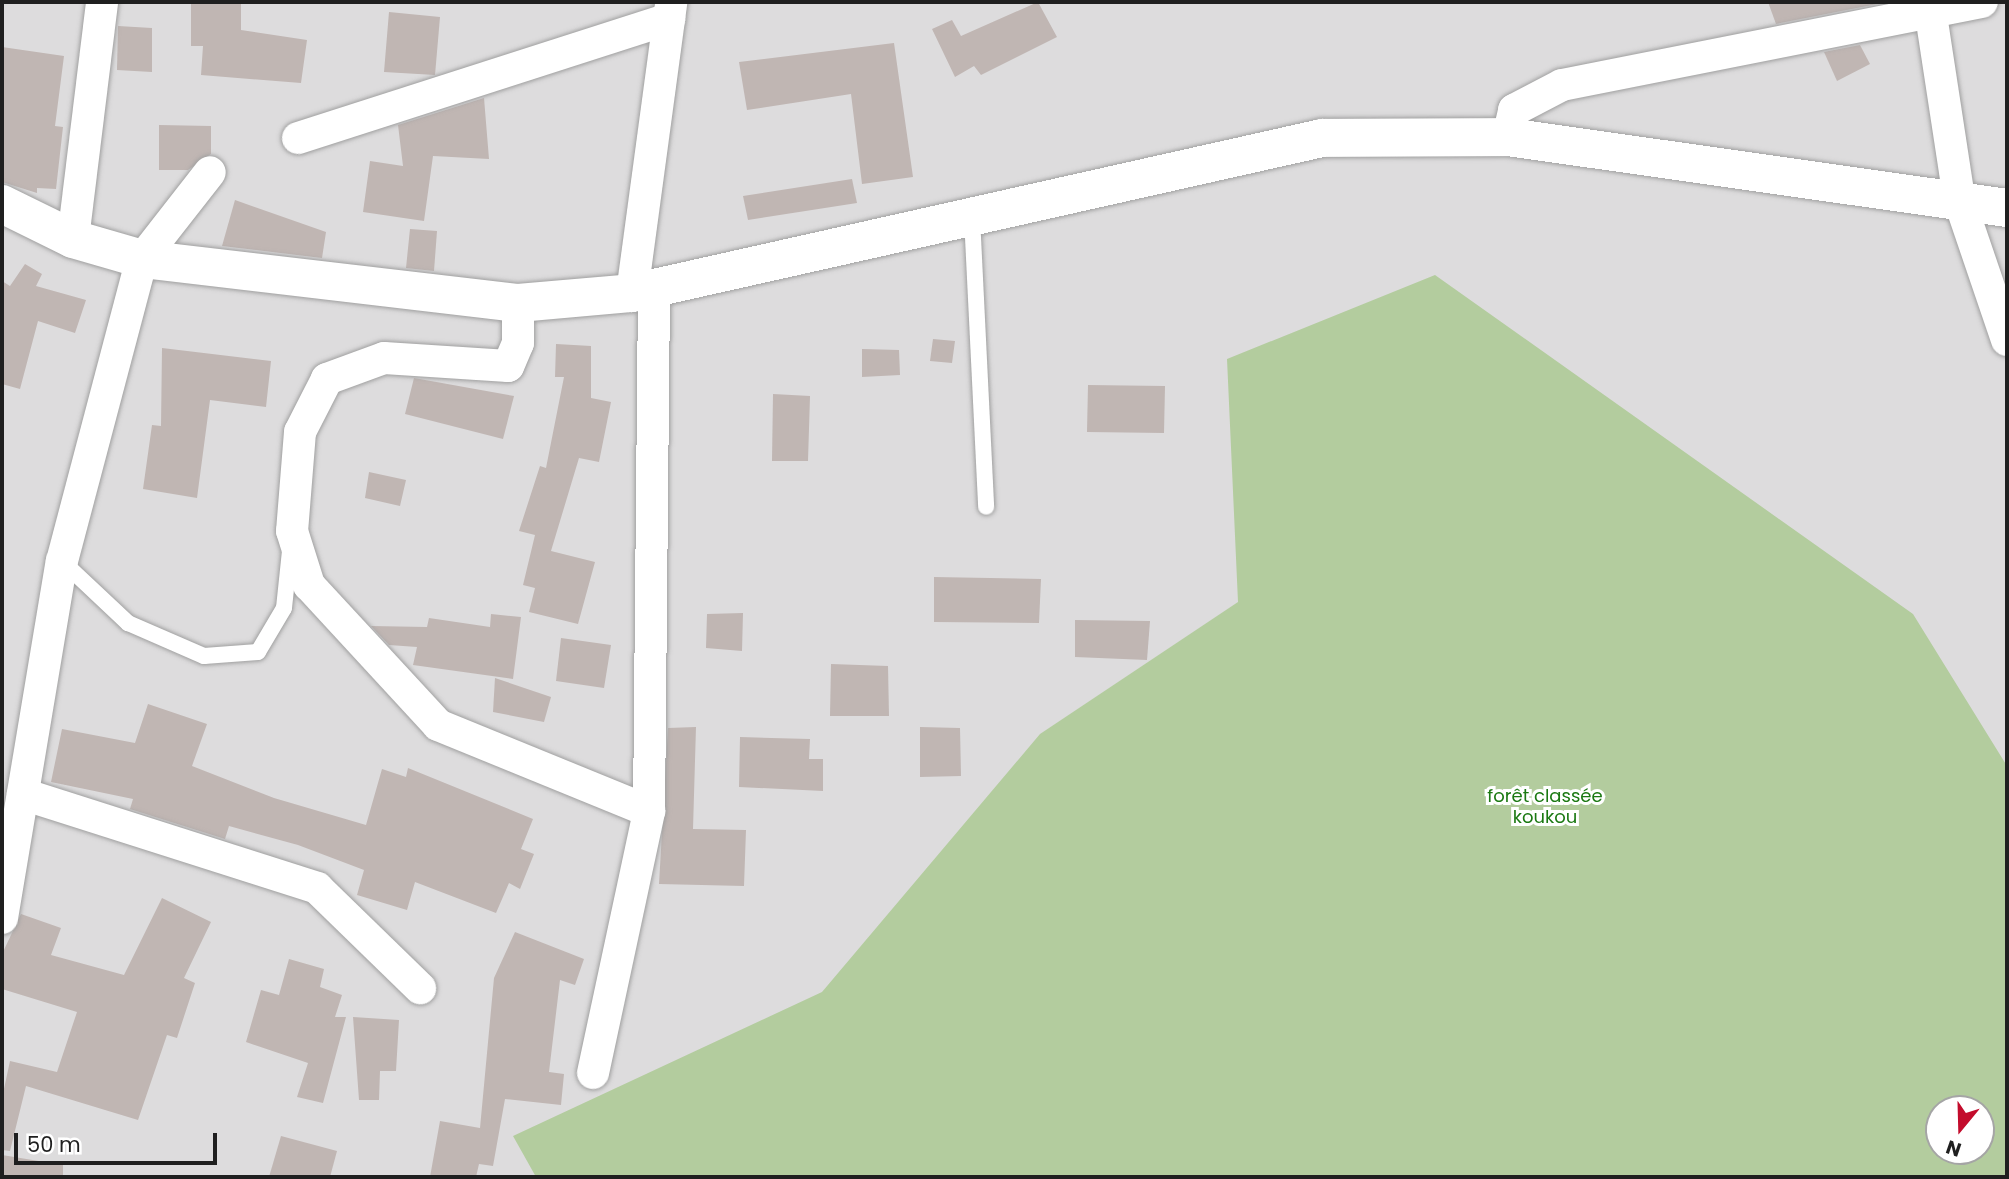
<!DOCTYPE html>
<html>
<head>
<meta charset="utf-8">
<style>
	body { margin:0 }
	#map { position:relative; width:2009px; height:1179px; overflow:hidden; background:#efebe6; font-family:Poppins,sans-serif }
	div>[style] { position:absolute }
	.residential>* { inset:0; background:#dddcdd }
	.forest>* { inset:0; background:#b3cc9e }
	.building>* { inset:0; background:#c0b6b3 }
	.roads { filter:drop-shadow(0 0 2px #a0a0a0) drop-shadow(0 0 2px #a0a0a0) }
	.service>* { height:16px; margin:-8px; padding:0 8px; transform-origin:8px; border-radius:8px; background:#fff }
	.minor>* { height:32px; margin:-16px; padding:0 16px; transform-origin:16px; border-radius:16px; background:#fff }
	.tertiary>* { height:38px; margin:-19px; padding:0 19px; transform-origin:19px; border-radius:19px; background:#fff }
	span { translate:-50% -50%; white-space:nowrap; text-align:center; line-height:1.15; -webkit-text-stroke:6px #fff; paint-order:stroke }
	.park-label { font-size:18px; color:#1b7912 }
	.frame { position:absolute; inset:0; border:4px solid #1f1f1f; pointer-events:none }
	.north { position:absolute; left:1925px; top:1095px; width:70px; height:70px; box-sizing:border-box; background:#fff; border:2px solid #a5a5a5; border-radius:50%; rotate:199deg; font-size:19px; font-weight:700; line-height:28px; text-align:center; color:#1f1f1f }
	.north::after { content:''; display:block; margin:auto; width:24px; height:32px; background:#c30c2c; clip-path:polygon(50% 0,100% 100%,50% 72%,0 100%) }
	.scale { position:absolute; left:14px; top:1133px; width:203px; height:32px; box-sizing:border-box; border:4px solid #1f1f1f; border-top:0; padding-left:9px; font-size:21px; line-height:24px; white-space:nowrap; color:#1f1f1f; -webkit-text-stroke:5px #fff; paint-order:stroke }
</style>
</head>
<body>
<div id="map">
	<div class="residential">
		<div style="clip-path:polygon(evenodd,2px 2px,2007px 2px,2007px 1177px,2px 1177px,2px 2px,1939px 1109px,1981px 1109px,1981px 1151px,1939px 1151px,1939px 1109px)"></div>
	</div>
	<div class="forest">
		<div style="clip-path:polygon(evenodd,1435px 275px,1913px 614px,2007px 766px,2007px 1177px,536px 1177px,513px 1136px,822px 992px,1040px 734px,1238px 602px,1227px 359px,1435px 275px,1939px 1109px,1981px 1109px,1981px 1151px,1939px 1151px,1939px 1109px)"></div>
	</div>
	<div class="building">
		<div style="clip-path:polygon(191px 2px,241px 3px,241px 30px,307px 40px,301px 83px,201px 75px,203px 46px,191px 46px)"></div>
		<div style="clip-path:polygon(1038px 2px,1057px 37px,981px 75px,974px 66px,955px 77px,932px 29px,952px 20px,961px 36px)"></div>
		<div style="clip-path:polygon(1768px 2px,1887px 2px,1776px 24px)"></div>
		<div style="clip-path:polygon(389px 12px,440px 17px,435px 75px,384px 72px)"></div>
		<div style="clip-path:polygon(118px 26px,152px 28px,152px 72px,117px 70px)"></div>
		<div style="clip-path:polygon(894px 43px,913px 177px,862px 184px,851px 94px,747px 110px,739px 62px)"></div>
		<div style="clip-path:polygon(1860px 45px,1870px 64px,1837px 81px,1824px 52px)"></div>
		<div style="clip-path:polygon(2px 47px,64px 56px,55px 126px,63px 127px,56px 189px,37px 188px,37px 193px,2px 182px)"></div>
		<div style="clip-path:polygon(484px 98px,489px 159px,433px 156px,424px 221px,363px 212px,370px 161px,403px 166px,398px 125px)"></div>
		<div style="clip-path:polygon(159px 125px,211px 126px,211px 154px,188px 170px,159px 170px)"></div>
		<div style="clip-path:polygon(852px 179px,857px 203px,748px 220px,743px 196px)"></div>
		<div style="clip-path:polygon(235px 200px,326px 232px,322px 258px,222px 246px)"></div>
		<div style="clip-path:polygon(410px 229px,437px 231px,434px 271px,406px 268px)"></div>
		<div style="clip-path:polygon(25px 264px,42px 274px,36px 286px,86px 300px,75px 333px,38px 321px,20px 389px,2px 384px,2px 281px,10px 286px)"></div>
		<div style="clip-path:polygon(933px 339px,955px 341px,952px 363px,930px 361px)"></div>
		<div style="clip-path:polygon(556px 344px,591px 346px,591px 398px,611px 402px,599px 462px,579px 458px,551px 551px,595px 562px,578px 624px,529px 612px,535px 588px,523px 585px,535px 535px,519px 531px,540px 466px,546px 468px,564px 377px,555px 377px)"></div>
		<div style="clip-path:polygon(162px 348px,271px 361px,266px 407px,210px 400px,197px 498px,143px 489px,152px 425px,161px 426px)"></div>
		<div style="clip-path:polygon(862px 349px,899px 350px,900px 375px,862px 377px)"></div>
		<div style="clip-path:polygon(414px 378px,514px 396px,503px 439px,405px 414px)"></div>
		<div style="clip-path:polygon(1088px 385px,1165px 386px,1164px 433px,1087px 432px)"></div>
		<div style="clip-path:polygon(773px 394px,810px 396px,808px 461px,772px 461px)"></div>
		<div style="clip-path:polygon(369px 472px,406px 480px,400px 506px,365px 498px)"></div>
		<div style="clip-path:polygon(934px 577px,1041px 579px,1039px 623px,934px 622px)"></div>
		<div style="clip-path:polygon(743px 613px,742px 651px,706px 648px,707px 614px)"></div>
		<div style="clip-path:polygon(491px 614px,521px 617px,513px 679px,413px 665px,417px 647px,389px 645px,371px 626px,427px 627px,429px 618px,490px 627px)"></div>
		<div style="clip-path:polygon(1075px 620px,1150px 621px,1147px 660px,1075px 657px)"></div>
		<div style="clip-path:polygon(561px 638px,611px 645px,604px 688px,556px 681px)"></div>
		<div style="clip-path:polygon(831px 664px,888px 666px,889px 716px,830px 716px)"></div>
		<div style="clip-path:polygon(495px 678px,551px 697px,544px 722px,493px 712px)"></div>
		<div style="clip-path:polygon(148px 704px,207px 724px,192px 766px,274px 798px,366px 825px,382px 769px,406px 777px,408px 768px,533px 819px,521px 849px,534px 854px,520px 889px,509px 883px,496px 913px,415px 882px,407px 910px,357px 895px,364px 870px,298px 845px,229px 826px,225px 839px,130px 809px,133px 799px,51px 782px,62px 729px,135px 743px)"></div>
		<div style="clip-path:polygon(696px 727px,693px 829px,746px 830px,744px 886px,659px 884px,668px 728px)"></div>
		<div style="clip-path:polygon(920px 727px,960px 728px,961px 776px,920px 777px)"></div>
		<div style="clip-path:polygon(740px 737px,810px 739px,809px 759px,823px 759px,823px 791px,739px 787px)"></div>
		<div style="clip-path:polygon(162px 898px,211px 922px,184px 978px,195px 983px,177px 1038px,167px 1035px,138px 1120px,26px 1086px,10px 1151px,2px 1150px,2px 1098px,10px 1061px,57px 1072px,77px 1012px,2px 989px,2px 954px,21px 914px,61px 928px,51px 955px,124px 975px)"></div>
		<div style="clip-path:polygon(515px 932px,584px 959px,575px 985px,560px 980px,549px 1072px,564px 1074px,561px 1105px,505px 1099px,493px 1166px,479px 1164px,476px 1177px,430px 1177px,440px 1121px,480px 1128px,494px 978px)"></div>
		<div style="clip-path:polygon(289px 959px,324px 969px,320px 987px,342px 995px,335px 1017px,346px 1017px,323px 1103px,297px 1097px,308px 1063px,246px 1042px,261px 990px,279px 995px)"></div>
		<div style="clip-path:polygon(353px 1017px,399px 1020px,396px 1071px,380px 1071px,379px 1100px,359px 1100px)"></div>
		<div style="clip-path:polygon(281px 1136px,337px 1151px,330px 1177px,269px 1177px)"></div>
		<div style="clip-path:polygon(2px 1155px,63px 1165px,63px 1177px,2px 1177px)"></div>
	</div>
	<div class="roads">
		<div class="service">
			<div style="left:972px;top:217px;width:290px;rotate:87.2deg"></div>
			<div style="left:62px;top:561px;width:91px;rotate:43.2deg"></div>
			<div style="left:128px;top:623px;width:83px;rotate:23.5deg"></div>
			<div style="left:204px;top:656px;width:54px;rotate:-4.2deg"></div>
			<div style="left:258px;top:652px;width:51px;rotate:-59.4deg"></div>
			<div style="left:284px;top:608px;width:57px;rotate:-84deg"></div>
		</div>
		<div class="minor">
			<div style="left:1929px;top:2px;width:199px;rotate:81.3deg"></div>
			<div style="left:1959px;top:199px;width:149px;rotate:71.2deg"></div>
			<div style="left:1508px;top:137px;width:28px;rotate:-77deg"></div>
			<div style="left:1514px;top:110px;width:54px;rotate:-27.5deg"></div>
			<div style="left:1562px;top:85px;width:428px;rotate:-11.2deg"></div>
			<div style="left:298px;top:138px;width:390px;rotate:-17.8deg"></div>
			<div style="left:73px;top:239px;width:239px;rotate:-83deg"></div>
			<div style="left:632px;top:293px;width:293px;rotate:-82.3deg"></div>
			<div style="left:518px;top:303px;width:40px;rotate:90deg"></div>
			<div style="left:518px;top:343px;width:25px;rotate:113deg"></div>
			<div style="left:508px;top:366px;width:124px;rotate:-176.3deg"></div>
			<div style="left:384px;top:358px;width:61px;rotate:159.8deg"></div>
			<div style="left:327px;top:379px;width:59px;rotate:117deg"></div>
			<div style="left:300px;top:432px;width:99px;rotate:94.6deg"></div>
			<div style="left:292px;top:531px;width:57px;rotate:72.5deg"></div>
			<div style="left:309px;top:585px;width:190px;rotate:47.3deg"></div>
			<div style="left:438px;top:725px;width:228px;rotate:22.2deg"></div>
			<div style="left:23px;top:794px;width:309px;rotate:17.7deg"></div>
			<div style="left:317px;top:888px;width:144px;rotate:44.2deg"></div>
			<div style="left:2px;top:918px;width:362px;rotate:-80.5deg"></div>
			<div style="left:62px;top:561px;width:312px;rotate:-75.2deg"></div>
			<div style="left:142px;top:259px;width:110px;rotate:-52deg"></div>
			<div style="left:593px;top:1073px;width:268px;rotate:-77.9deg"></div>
			<div style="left:649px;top:811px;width:523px;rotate:-89.45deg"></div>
		</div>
		<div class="tertiary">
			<div style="left:2px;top:204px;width:79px;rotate:26.2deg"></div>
			<div style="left:73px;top:239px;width:72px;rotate:16.2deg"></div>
			<div style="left:142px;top:259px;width:379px;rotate:6.7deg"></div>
			<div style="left:518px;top:303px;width:114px;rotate:-5deg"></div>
			<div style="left:632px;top:293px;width:707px;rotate:-12.66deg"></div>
			<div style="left:1322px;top:138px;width:186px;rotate:-0.3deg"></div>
			<div style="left:1508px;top:137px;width:504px;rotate:8.1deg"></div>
		</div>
	</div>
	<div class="park-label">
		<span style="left:1545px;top:807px">forêt classée<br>koukou</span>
	</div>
	<div class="frame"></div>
	<div class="north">N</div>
	<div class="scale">50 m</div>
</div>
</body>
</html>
